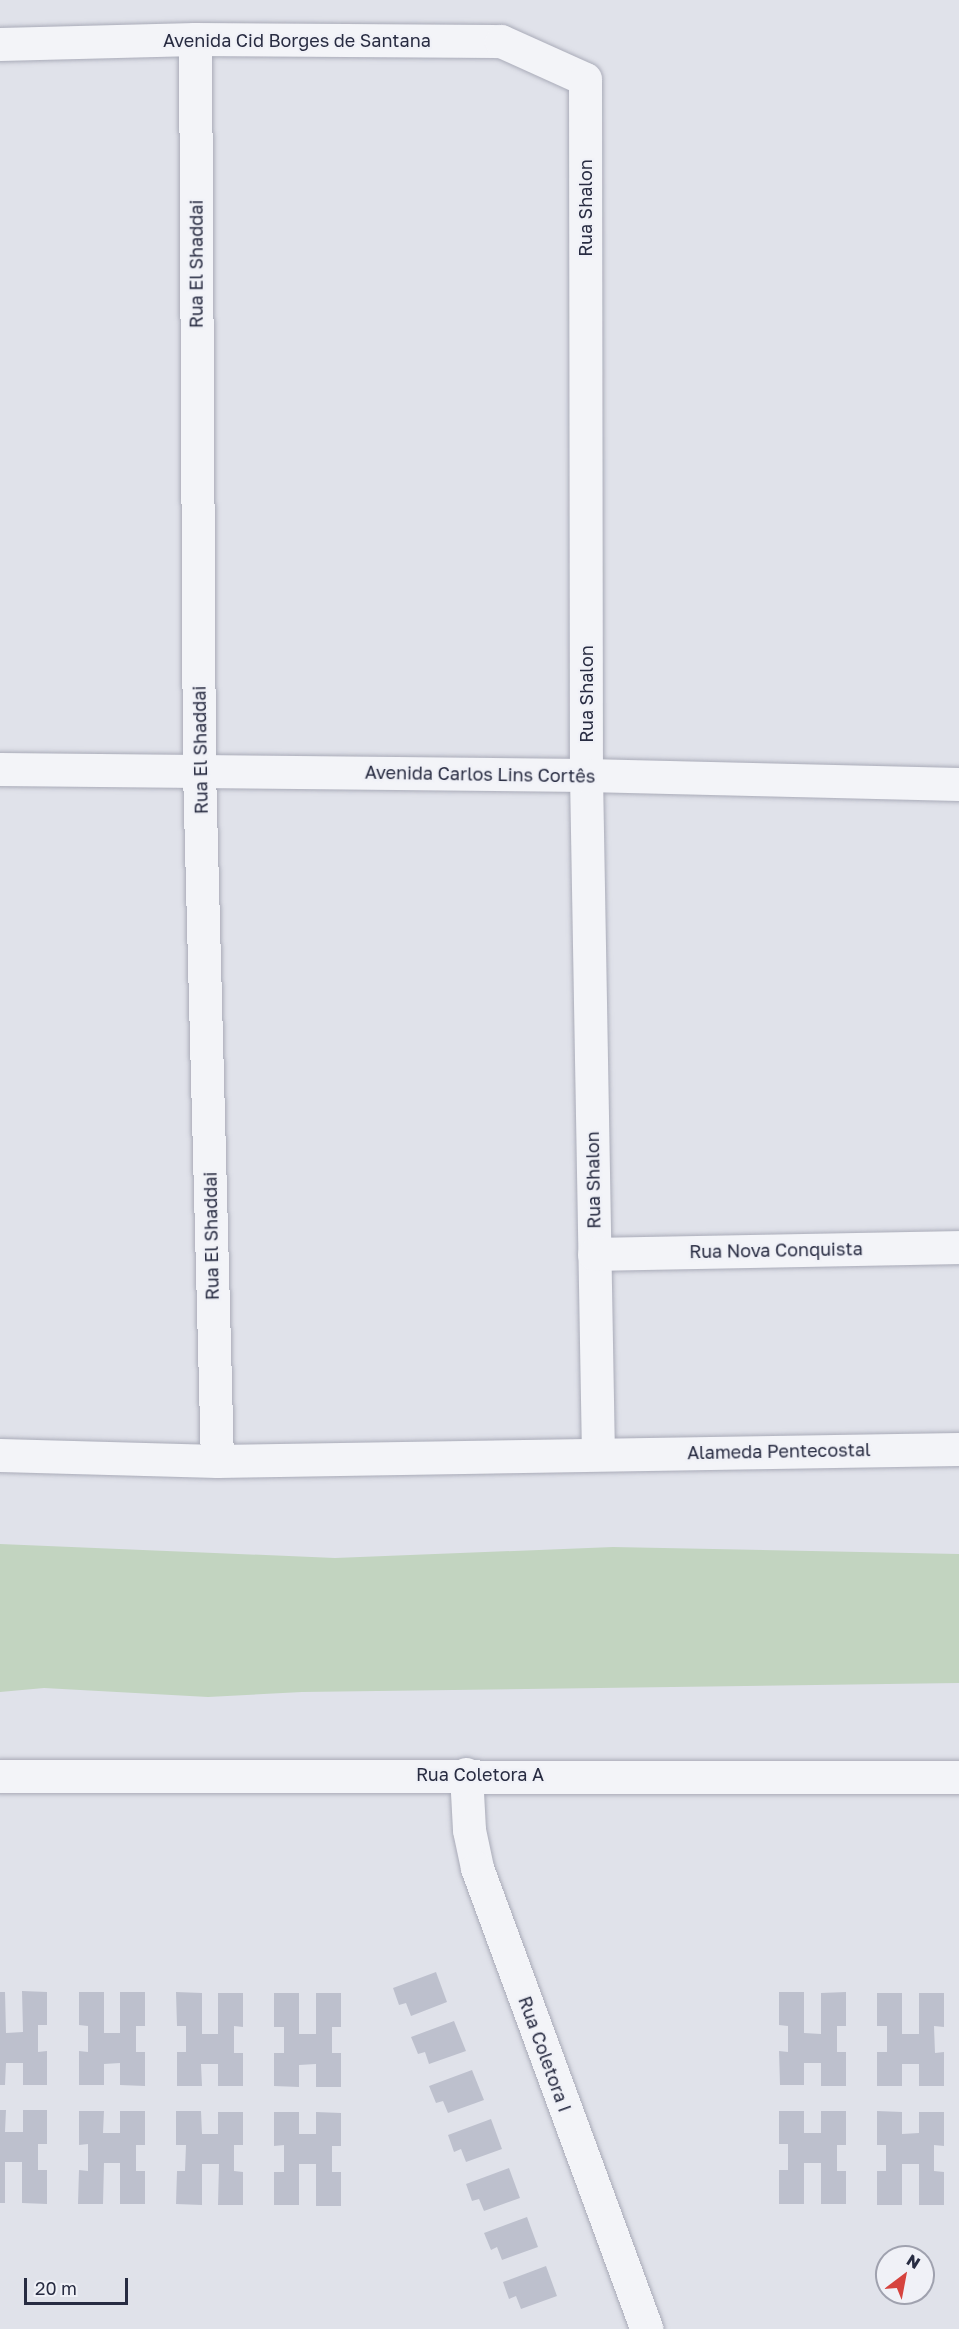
<!DOCTYPE html>
<html>
<head>
<meta charset="utf-8">
<style>
	body { margin:0 }
	#map { position:relative; width:959px; height:2329px; overflow:hidden; background:#e0e2ea; font-family:"Golos Text",sans-serif }
	div>[style] { position:absolute }
	.green>* { inset:0; background:#c2d4c0 }
	.building>* { inset:0; background:#bdc0cd }
	.roads { filter:drop-shadow(0 0 2px #a9abb8) drop-shadow(0 0 2px #a9abb8) }
	.minor>* { height:33px; margin:-16.5px; padding:0 16.5px; transform-origin:16.5px; border-radius:16.5px; background:#f3f4f8 }
	.tertiary>* { height:33px; margin:-16.5px; padding:0 16.5px; transform-origin:16.5px; border-radius:16.5px; background:#f3f4f8 }
	span { translate:-50% -50%; white-space:nowrap; text-align:center; line-height:1.15; -webkit-text-stroke:4.5px #f0f1f7; paint-order:stroke }
	.street-label { font-size:18px; color:#282c42 }
	.north { position:absolute; left:875px; top:2245px; width:60px; height:60px; box-sizing:border-box; background:#f0f1f7; border:2px solid #a0a2af; border-radius:50%; rotate:32deg; font-size:16px; font-weight:700; line-height:24px; text-align:center; color:#282c42 }
	.north::after { content:''; display:block; margin:auto; width:21px; height:27px; background:#d6433e; clip-path:polygon(50% 0,100% 100%,50% 72%,0 100%) }
	.scale { position:absolute; left:24px; top:2278px; width:104px; height:27px; box-sizing:border-box; border:3px solid #282c42; border-top:0; padding-left:8px; font-size:18px; line-height:21px; white-space:nowrap; color:#282c42; -webkit-text-stroke:4px #f0f1f7; paint-order:stroke }
</style>
</head>
<body>
<div id="map">
	<div class="green">
		<div style="clip-path:polygon(0 1544px,335px 1558px,613px 1547px,959px 1554px,959px 1683px,302px 1692px,208px 1697px,44px 1688px,0 1692px)"></div>
	</div>
	<div class="building">
		<div style="clip-path:polygon(436px 1972px,447px 2002px,411px 2016px,406px 2003px,399px 2005px,393px 1988px)"></div>
		<div style="clip-path:polygon(22px 1991px,47px 1992px,47px 2025px,38px 2025px,38px 2052px,47px 2051px,47px 2085px,23px 2085px,23px 2063px,6px 2063px,5px 2085px,0 2085px,0 1992px,5px 1992px,6px 2033px,23px 2032px)"></div>
		<div style="clip-path:polygon(79px 1992px,104px 1992px,104px 2033px,120px 2033px,120px 1992px,145px 1992px,145px 2026px,136px 2026px,136px 2052px,145px 2052px,145px 2086px,120px 2085px,120px 2063px,104px 2064px,104px 2085px,79px 2085px,79px 2051px,88px 2052px,88px 2026px,79px 2025px)"></div>
		<div style="clip-path:polygon(176px 1992px,202px 1993px,202px 2034px,218px 2034px,218px 1993px,243px 1993px,243px 2027px,234px 2026px,234px 2053px,243px 2053px,243px 2086px,218px 2086px,218px 2064px,201px 2064px,202px 2086px,177px 2086px,177px 2052px,186px 2052px,186px 2026px,177px 2026px)"></div>
		<div style="clip-path:polygon(779px 1992px,804px 1992px,804px 2033px,821px 2034px,821px 1993px,846px 1992px,846px 2026px,837px 2026px,837px 2052px,846px 2052px,846px 2086px,821px 2086px,821px 2063px,804px 2063px,804px 2085px,780px 2085px,779px 2051px,788px 2052px,788px 2026px,779px 2025px)"></div>
		<div style="clip-path:polygon(274px 1993px,299px 1993px,299px 2034px,316px 2034px,316px 1993px,341px 1993px,341px 2027px,332px 2027px,332px 2053px,341px 2053px,341px 2087px,316px 2087px,316px 2064px,299px 2065px,299px 2087px,274px 2086px,274px 2053px,284px 2053px,284px 2027px,274px 2027px)"></div>
		<div style="clip-path:polygon(877px 1993px,902px 1993px,902px 2034px,919px 2034px,919px 1993px,944px 1993px,944px 2027px,934px 2026px,935px 2053px,944px 2052px,944px 2086px,919px 2086px,919px 2064px,902px 2064px,902px 2086px,877px 2086px,877px 2052px,887px 2052px,887px 2026px,877px 2026px)"></div>
		<div style="clip-path:polygon(454px 2021px,466px 2051px,429px 2064px,425px 2052px,418px 2054px,411px 2037px)"></div>
		<div style="clip-path:polygon(472px 2070px,484px 2100px,448px 2113px,443px 2101px,436px 2103px,429px 2086px)"></div>
		<div style="clip-path:polygon(0 2110px,6px 2110px,5px 2132px,23px 2132px,23px 2110px,47px 2110px,47px 2144px,38px 2144px,38px 2170px,47px 2170px,47px 2204px,22px 2203px,22px 2162px,5px 2162px,5px 2203px,0 2203px)"></div>
		<div style="clip-path:polygon(79px 2111px,104px 2111px,103px 2133px,120px 2133px,120px 2111px,145px 2111px,145px 2145px,136px 2145px,136px 2171px,145px 2171px,145px 2204px,120px 2204px,120px 2163px,104px 2163px,103px 2204px,78px 2204px,79px 2170px,88px 2171px,88px 2144px,79px 2145px)"></div>
		<div style="clip-path:polygon(176px 2111px,201px 2111px,202px 2134px,218px 2134px,218px 2112px,243px 2112px,243px 2145px,234px 2145px,234px 2171px,243px 2172px,243px 2205px,218px 2205px,219px 2164px,202px 2164px,202px 2205px,176px 2204px,177px 2171px,185px 2171px,186px 2145px,176px 2145px)"></div>
		<div style="clip-path:polygon(779px 2111px,804px 2111px,804px 2133px,821px 2133px,821px 2111px,846px 2111px,846px 2145px,837px 2145px,837px 2171px,846px 2171px,846px 2204px,821px 2204px,821px 2163px,804px 2163px,804px 2204px,779px 2204px,779px 2170px,788px 2170px,788px 2144px,779px 2144px)"></div>
		<div style="clip-path:polygon(877px 2111px,902px 2112px,902px 2134px,919px 2133px,919px 2112px,944px 2112px,944px 2146px,934px 2145px,934px 2171px,944px 2172px,944px 2205px,919px 2205px,919px 2164px,902px 2164px,902px 2205px,877px 2205px,877px 2171px,886px 2171px,886px 2145px,877px 2145px)"></div>
		<div style="clip-path:polygon(274px 2112px,299px 2112px,299px 2134px,316px 2134px,316px 2112px,341px 2113px,341px 2146px,332px 2146px,332px 2172px,341px 2172px,341px 2206px,316px 2206px,316px 2164px,299px 2164px,299px 2205px,274px 2205px,274px 2172px,284px 2172px,284px 2145px,274px 2146px)"></div>
		<div style="clip-path:polygon(491px 2119px,502px 2149px,466px 2162px,461px 2149px,454px 2152px,448px 2135px)"></div>
		<div style="clip-path:polygon(509px 2168px,520px 2198px,484px 2211px,479px 2199px,472px 2201px,466px 2184px)"></div>
		<div style="clip-path:polygon(527px 2217px,538px 2247px,502px 2260px,497px 2247px,491px 2250px,484px 2233px)"></div>
		<div style="clip-path:polygon(546px 2266px,557px 2296px,521px 2309px,516px 2296px,509px 2299px,503px 2282px)"></div>
	</div>
	<div class="roads">
		<div class="minor">
			<div style="left:195px;top:39px;width:731px;rotate:89.69deg"></div>
			<div style="left:199px;top:770px;width:691px;rotate:88.51deg"></div>
			<div style="left:0;top:44px;width:195px;rotate:-1.5deg"></div>
			<div style="left:195px;top:39px;width:306px;rotate:0.4deg"></div>
			<div style="left:501px;top:41px;width:92px;rotate:24.3deg"></div>
			<div style="left:585px;top:79px;width:696px;rotate:89.92deg"></div>
			<div style="left:586px;top:775px;width:678px;rotate:88.99deg"></div>
			<div style="left:594px;top:1254px;width:365px;rotate:-1.1deg"></div>
			<div style="left:0;top:1455px;width:217px;rotate:1.6deg"></div>
			<div style="left:217px;top:1461px;width:742px;rotate:-0.93deg"></div>
			<div style="left:466px;top:1774px;width:56px;rotate:86.9deg"></div>
			<div style="left:469px;top:1830px;width:39px;rotate:78deg"></div>
			<div style="left:477px;top:1868px;width:491px;rotate:69.8deg"></div>
			<div style="left:0;top:1776px;width:959px;rotate:0.06deg"></div>
		</div>
		<div class="tertiary">
			<div style="left:0;top:769px;width:586px;rotate:0.59deg"></div>
			<div style="left:586px;top:775px;width:373px;rotate:1.4deg"></div>
		</div>
	</div>
	<div class="street-label">
		<span style="left:297px;top:40px">Avenida Cid Borges de Santana</span>
		<span style="left:585px;top:208px;rotate:-90deg">Rua Shalon</span>
		<span style="left:196px;top:264px;rotate:-90deg">Rua El Shaddai</span>
		<span style="left:586px;top:694px;rotate:-90deg">Rua Shalon</span>
		<span style="left:200px;top:750px;rotate:-91deg">Rua El Shaddai</span>
		<span style="left:480px;top:774px;rotate:1deg">Avenida Carlos Lins Cortês</span>
		<span style="left:593px;top:1180px;rotate:-91deg">Rua Shalon</span>
		<span style="left:211px;top:1236px;rotate:-91deg">Rua El Shaddai</span>
		<span style="left:776px;top:1250px;rotate:-1deg">Rua Nova Conquista</span>
		<span style="left:779px;top:1451px;rotate:-1deg">Alameda Pentecostal</span>
		<span style="left:480px;top:1774px">Rua Coletora A</span>
		<span style="left:545px;top:2054px;rotate:70deg">Rua Coletora I</span>
	</div>
	<div class="north">N</div>
	<div class="scale">20 m</div>
</div>
</body>
</html>
